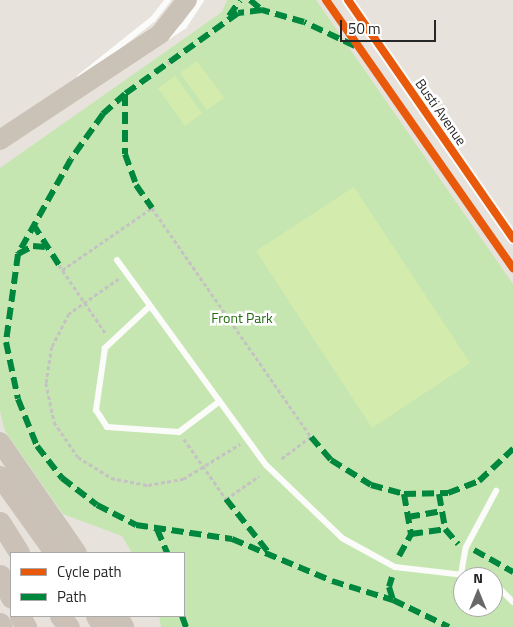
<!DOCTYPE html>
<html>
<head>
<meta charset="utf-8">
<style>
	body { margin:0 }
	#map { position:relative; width:513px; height:627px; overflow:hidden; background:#e7e2dc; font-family:"Titillium Web",sans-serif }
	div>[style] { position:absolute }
	.green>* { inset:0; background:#c6e6b1 }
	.pitch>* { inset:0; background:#d3ebad }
	.path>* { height:2.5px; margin-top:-1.25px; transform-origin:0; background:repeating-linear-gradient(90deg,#c4c3c2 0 4px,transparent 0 6.5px) }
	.service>* { height:6px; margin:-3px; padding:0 3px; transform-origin:3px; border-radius:3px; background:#fbfbfa }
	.minor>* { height:12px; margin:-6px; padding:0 6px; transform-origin:6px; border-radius:6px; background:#fbfbfa }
	.trunk>* { height:20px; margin:-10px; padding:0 10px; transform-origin:10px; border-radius:10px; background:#cbc2b7 }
	.motorway>* { height:21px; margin:-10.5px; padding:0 10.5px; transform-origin:10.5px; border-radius:10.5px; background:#cbc1b7 }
	.quiet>* { height:6px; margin-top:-3px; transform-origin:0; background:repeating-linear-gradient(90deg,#00873e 0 12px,transparent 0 18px) }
	.cycleway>* { height:8px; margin:-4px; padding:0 4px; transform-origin:4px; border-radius:4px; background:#e8590c }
	span { translate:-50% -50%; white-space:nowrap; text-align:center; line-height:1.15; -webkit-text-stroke:5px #fff; paint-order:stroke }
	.street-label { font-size:14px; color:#272727 }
	.park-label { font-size:14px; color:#236a12 }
	.legend { position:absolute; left:10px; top:552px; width:175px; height:65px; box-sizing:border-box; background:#fff; border:1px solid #a9a9a9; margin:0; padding:6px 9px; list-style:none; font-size:15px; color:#272727 }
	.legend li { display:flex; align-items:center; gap:10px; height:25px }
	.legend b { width:25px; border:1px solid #a9a9a9 }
	.north { position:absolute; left:453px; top:567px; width:50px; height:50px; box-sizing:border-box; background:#fff; border:1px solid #a9a9a9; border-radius:50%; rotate:0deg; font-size:14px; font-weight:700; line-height:20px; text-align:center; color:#272727 }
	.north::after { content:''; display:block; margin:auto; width:18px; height:22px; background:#6a6866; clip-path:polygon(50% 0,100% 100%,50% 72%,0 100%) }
	.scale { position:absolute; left:340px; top:20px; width:96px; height:22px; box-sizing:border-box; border:2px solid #272727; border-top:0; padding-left:6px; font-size:15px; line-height:18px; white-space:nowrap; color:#272727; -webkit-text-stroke:4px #fff; paint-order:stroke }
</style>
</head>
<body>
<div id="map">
	<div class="green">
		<div style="clip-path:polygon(evenodd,227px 0,316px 0,513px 284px,513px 627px,161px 627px,159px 616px,184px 616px,184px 553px,132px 553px,122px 536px,63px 514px,5px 431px,0 411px,0 168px,222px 12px,227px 0,463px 577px,493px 577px,493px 607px,463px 607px,463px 577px)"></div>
	</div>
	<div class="pitch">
		<div style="clip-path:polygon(197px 61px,224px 98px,207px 110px,180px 73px)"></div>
		<div style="clip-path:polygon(175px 76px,202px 113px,185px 126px,158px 88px)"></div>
		<div style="clip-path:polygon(354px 187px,470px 363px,372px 428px,256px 251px)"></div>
	</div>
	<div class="path">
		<div style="left:168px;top:61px;width:6px;rotate:51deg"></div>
		<div style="left:59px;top:265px;width:83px;rotate:55.7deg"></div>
		<div style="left:62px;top:270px;width:109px;rotate:-34.6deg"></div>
		<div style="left:152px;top:208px;width:279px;rotate:55.2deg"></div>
		<div style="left:311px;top:437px;width:39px;rotate:143deg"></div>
		<div style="left:119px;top:279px;width:61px;rotate:145deg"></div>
		<div style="left:69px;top:314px;width:37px;rotate:117deg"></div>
		<div style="left:52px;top:347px;width:36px;rotate:99deg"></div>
		<div style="left:46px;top:383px;width:40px;rotate:78deg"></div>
		<div style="left:54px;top:422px;width:42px;rotate:55.6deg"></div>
		<div style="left:78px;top:457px;width:39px;rotate:32deg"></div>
		<div style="left:111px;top:478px;width:38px;rotate:11deg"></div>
		<div style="left:148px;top:485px;width:36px;rotate:-10deg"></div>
		<div style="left:183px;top:479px;width:67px;rotate:-31.6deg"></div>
		<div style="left:184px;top:439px;width:73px;rotate:55deg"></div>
		<div style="left:226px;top:499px;width:40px;rotate:-34.9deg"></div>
	</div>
	<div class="service">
		<div style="left:166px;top:38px;width:22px;rotate:-34deg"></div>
		<div style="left:184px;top:26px;width:31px;rotate:-57deg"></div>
		<div style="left:80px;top:77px;width:93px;rotate:-38.5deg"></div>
		<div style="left:153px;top:19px;width:24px;rotate:-52deg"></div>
		<div style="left:117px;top:260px;width:253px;rotate:54deg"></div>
		<div style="left:266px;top:465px;width:105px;rotate:43.8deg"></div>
		<div style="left:342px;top:538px;width:60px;rotate:28.7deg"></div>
		<div style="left:395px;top:567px;width:88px;rotate:6.6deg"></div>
		<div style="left:150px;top:306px;width:62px;rotate:137deg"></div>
		<div style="left:105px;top:348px;width:63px;rotate:98.3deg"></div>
		<div style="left:96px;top:410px;width:20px;rotate:57deg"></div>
		<div style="left:107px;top:427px;width:72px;rotate:4deg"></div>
		<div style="left:179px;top:432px;width:51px;rotate:-37.1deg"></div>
		<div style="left:461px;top:574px;width:27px;rotate:-80deg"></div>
		<div style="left:466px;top:547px;width:64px;rotate:-61.8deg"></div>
		<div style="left:493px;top:582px;width:28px;rotate:45deg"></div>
	</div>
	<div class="minor">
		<div style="left:348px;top:0;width:290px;rotate:55.3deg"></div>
	</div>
	<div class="trunk">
		<div style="left:0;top:140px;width:192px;rotate:-33.5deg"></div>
		<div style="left:160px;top:34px;width:43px;rotate:-51.5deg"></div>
		<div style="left:0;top:442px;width:135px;rotate:55.3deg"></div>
		<div style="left:118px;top:616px;width:13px;rotate:61deg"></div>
	</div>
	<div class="motorway">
		<div style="left:0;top:476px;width:95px;rotate:54.5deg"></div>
		<div style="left:0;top:522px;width:36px;rotate:58deg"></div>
		<div style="left:0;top:575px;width:25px;rotate:64deg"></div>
		<div style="left:20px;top:616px;width:13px;rotate:61deg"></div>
		<div style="left:60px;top:616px;width:14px;rotate:51deg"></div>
		<div style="left:96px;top:616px;width:13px;rotate:58deg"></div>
		<div style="left:0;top:623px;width:4px;rotate:63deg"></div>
	</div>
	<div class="quiet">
		<div style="left:250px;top:0;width:16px;rotate:40deg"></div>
		<div style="left:229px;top:16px;width:19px;rotate:-55deg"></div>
		<div style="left:355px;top:46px;width:56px;rotate:-154.8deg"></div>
		<div style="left:304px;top:22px;width:44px;rotate:-164.1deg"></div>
		<div style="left:262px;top:10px;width:24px;rotate:173deg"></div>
		<div style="left:238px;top:13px;width:139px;rotate:144.4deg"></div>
		<div style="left:125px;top:94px;width:30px;rotate:138deg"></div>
		<div style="left:103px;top:114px;width:55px;rotate:125.4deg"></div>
		<div style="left:71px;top:159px;width:109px;rotate:119.2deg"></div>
		<div style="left:18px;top:254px;width:89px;rotate:97.8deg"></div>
		<div style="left:6px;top:342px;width:58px;rotate:78.1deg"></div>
		<div style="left:18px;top:399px;width:51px;rotate:68deg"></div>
		<div style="left:37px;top:446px;width:41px;rotate:52deg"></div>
		<div style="left:62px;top:478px;width:44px;rotate:37.6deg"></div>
		<div style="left:97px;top:505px;width:44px;rotate:27.1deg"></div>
		<div style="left:136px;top:525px;width:97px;rotate:8.3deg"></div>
		<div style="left:232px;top:539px;width:108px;rotate:22.8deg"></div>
		<div style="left:332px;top:581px;width:64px;rotate:17.3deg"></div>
		<div style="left:393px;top:600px;width:62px;rotate:25.7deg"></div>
		<div style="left:125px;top:94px;width:60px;rotate:90deg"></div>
		<div style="left:125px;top:154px;width:33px;rotate:70deg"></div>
		<div style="left:136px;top:185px;width:28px;rotate:55deg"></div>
		<div style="left:33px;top:224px;width:49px;rotate:57.6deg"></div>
		<div style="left:18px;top:254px;width:17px;rotate:-28deg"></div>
		<div style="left:33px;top:246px;width:12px;rotate:5deg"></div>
		<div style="left:311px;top:437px;width:30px;rotate:49deg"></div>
		<div style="left:331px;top:460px;width:47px;rotate:32deg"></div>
		<div style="left:371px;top:485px;width:34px;rotate:15deg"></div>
		<div style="left:404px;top:494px;width:44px;rotate:-1.3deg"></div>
		<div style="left:448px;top:493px;width:33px;rotate:-21deg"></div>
		<div style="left:479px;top:481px;width:47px;rotate:-43.3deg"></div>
		<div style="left:404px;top:494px;width:41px;rotate:80.1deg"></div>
		<div style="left:439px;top:494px;width:36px;rotate:80deg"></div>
		<div style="left:226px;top:499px;width:69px;rotate:51.5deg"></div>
		<div style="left:408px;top:517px;width:35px;rotate:-10deg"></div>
		<div style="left:157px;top:529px;width:26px;rotate:67deg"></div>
		<div style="left:474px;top:550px;width:45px;rotate:29.4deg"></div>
		<div style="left:399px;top:556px;width:25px;rotate:-61deg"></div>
		<div style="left:411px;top:534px;width:34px;rotate:-8deg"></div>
		<div style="left:445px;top:529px;width:20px;rotate:49deg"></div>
		<div style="left:392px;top:577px;width:10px;rotate:107deg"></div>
		<div style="left:389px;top:587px;width:14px;rotate:73deg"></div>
		<div style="left:182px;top:616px;width:12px;rotate:70deg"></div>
	</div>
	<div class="cycleway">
		<div style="left:326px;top:0;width:327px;rotate:55.1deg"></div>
		<div style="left:348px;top:0;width:290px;rotate:55.3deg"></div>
	</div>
	<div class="street-label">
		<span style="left:441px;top:112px;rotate:55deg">Busti Avenue</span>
	</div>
	<div class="park-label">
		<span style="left:242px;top:318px">Front Park</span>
	</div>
	<ul class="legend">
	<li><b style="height:6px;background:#e8590c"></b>Cycle path</li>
	<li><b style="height:6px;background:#00873e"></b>Path</li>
	</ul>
	<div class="north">N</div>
	<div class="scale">50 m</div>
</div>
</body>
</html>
